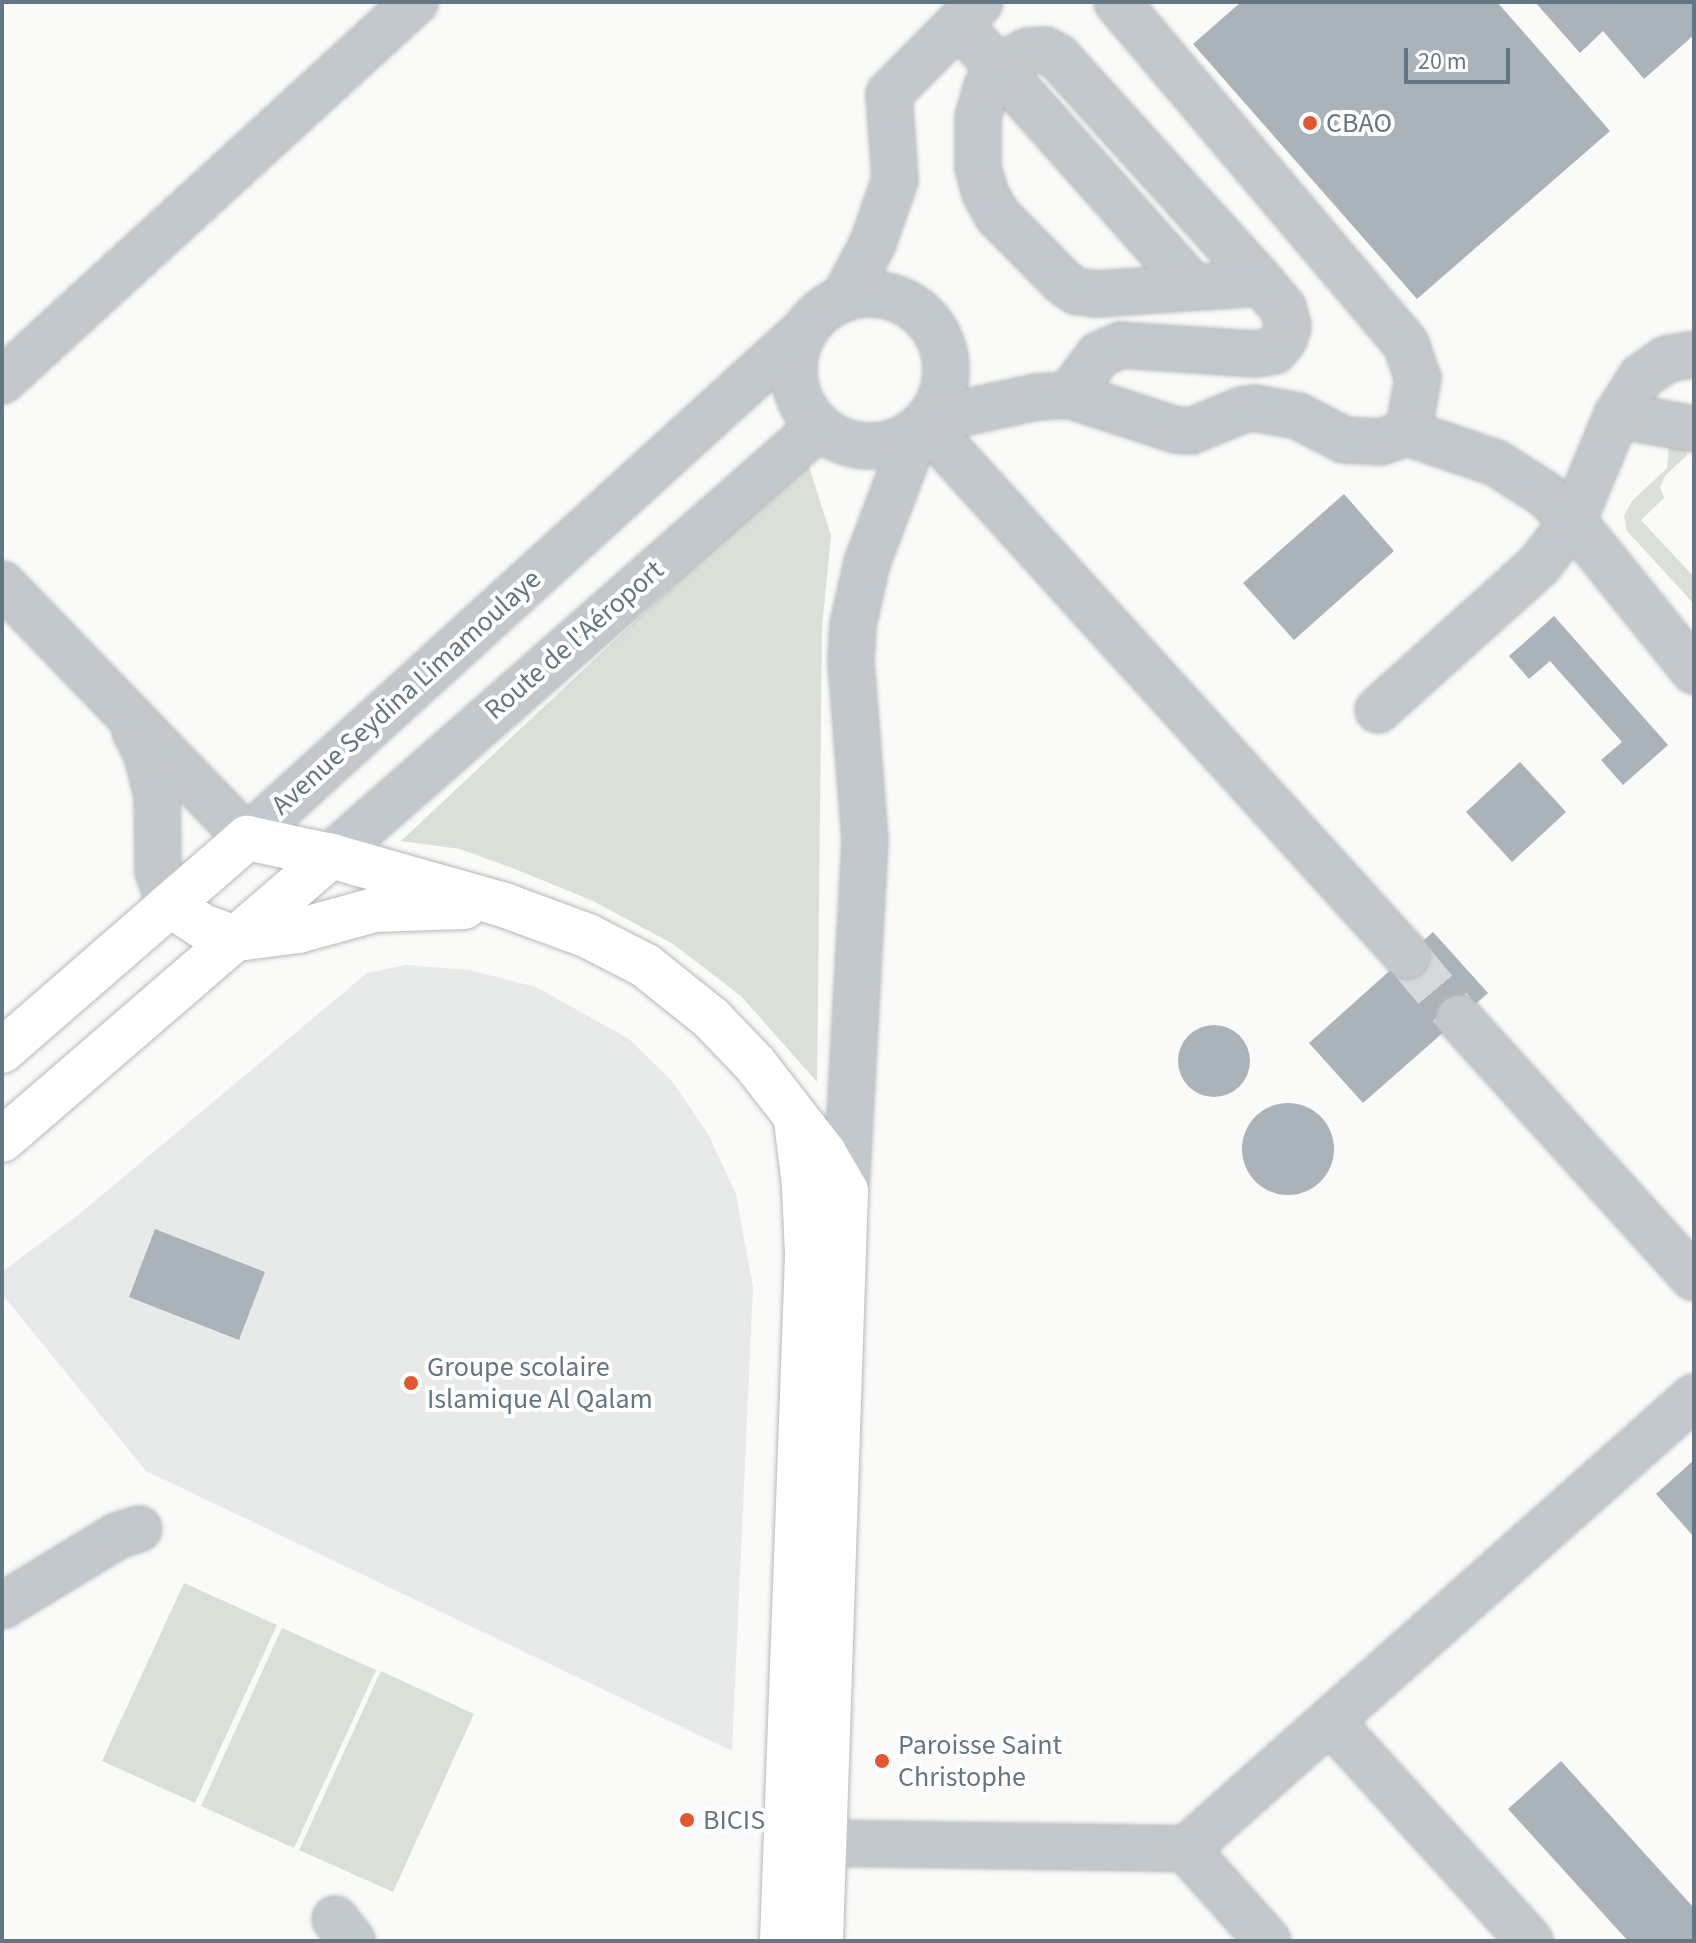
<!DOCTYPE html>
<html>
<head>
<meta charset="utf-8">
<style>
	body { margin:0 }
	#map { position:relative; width:1696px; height:1943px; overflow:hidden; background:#fafaf8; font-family:"Source Sans 3",sans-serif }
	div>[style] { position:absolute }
	.built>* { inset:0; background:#e8e9e9 }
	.green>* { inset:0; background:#dadfd7 }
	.building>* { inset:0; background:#aab3b9 }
	.round { border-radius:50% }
	.minor-tunnel>* { height:44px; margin-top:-22px; transform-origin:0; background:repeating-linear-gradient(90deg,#d5d9db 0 44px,transparent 0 66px) }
	.roads { filter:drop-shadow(0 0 2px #b4b9bd) drop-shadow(0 0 2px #b4b9bd) }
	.minor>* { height:44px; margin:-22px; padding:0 22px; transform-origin:22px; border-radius:22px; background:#c3c8cc }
	.minor>.ring { margin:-22px; padding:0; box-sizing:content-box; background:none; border:44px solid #c3c8cc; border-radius:50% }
	.highway>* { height:44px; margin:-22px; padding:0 22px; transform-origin:22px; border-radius:22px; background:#fff }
	.dots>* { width:22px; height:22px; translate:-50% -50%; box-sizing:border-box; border:4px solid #fff; border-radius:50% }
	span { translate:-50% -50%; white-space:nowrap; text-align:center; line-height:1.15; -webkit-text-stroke:8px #fff; paint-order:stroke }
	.poi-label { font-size:28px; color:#657683 }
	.left { translate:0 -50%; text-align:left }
	.street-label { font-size:28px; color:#657683 }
	.frame { position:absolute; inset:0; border:4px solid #657683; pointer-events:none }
	.scale { position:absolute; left:1404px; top:48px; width:106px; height:36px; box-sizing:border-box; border:4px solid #657683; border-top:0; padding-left:10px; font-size:24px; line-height:28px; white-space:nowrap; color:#657683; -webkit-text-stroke:6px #fff; paint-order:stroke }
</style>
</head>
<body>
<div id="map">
	<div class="built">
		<div style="clip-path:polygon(406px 965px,469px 970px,536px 987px,629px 1039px,672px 1081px,708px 1134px,736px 1194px,753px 1287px,732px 1751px,146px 1471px,2px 1294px,2px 1272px,77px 1216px,367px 973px)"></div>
	</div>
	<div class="green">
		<div style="clip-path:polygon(1669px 446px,1686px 449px,1687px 455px,1665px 476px,1660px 487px,1664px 498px,1641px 520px,1694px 577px,1694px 604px,1627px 531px,1624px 516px,1632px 501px,1667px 468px)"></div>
		<div style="clip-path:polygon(807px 460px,831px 536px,822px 627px,817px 1082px,741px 996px,673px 944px,593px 901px,515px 869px,460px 849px,401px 841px)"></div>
		<div style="clip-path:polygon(184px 1583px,277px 1625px,195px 1803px,102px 1761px)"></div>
		<div style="clip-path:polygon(282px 1628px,376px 1670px,294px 1848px,201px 1806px)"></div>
		<div style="clip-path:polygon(381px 1671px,474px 1714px,393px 1892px,299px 1850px)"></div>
	</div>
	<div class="building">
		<div style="clip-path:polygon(1241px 2px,1497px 2px,1610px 131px,1417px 299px,1193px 44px)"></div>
		<div style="clip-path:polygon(1535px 2px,1694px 2px,1694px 35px,1644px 79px,1603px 31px,1580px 53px)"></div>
		<div style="clip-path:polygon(1344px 494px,1394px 551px,1294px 640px,1243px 583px)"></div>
		<div style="clip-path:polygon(1554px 616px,1668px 745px,1623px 785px,1601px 760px,1622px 742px,1550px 661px,1529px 679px,1509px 656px)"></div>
		<div style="clip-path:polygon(1520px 762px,1566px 812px,1512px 862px,1466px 812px)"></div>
		<div style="clip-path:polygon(1433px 932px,1488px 993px,1363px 1103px,1309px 1043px)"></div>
		<div class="round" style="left:1178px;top:1025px;width:72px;height:72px"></div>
		<div class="round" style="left:1242px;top:1103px;width:92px;height:92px"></div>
		<div style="clip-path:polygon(155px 1229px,265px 1272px,239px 1340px,129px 1297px)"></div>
		<div style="clip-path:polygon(1694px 1460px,1694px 1537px,1656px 1494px)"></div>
		<div style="clip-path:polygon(1561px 1761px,1694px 1908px,1694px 1941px,1628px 1941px,1508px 1809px)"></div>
	</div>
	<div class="minor-tunnel">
		<div style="left:1407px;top:956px;width:81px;rotate:50deg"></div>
	</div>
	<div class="roads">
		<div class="minor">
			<div style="left:1117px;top:2px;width:448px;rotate:49.8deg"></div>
			<div style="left:1406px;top:344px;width:36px;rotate:71deg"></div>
			<div style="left:1418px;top:378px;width:56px;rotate:100.3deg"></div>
			<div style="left:958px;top:24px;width:59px;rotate:47.1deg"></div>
			<div style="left:998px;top:67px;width:34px;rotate:-28deg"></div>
			<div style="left:1028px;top:51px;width:17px;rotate:-3deg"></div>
			<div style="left:1045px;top:50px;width:15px;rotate:28deg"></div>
			<div style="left:1058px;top:57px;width:304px;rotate:47.9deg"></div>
			<div style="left:1262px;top:283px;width:33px;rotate:50deg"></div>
			<div style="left:1283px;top:308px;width:19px;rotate:74deg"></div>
			<div style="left:1288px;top:326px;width:14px;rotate:107deg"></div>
			<div style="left:1284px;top:339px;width:16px;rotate:130deg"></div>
			<div style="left:1274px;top:351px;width:19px;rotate:171deg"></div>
			<div style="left:1255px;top:354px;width:134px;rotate:-176.2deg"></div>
			<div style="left:1121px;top:345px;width:24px;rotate:156deg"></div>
			<div style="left:1099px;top:355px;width:50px;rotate:126.9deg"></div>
			<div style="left:1193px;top:287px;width:294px;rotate:-131.6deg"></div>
			<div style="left:998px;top:67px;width:22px;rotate:120deg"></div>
			<div style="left:987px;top:86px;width:33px;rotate:106deg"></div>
			<div style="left:978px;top:118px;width:49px;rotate:90deg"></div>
			<div style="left:978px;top:167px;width:27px;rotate:75deg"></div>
			<div style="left:985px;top:193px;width:26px;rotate:61deg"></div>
			<div style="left:998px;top:216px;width:93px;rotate:45.4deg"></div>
			<div style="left:1063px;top:282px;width:16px;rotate:35deg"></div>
			<div style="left:1076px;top:291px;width:19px;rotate:9deg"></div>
			<div style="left:1095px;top:294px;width:167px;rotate:-3.8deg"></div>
			<div class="ring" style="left:794px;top:294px;width:108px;height:108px"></div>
			<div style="left:844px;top:298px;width:62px;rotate:-62.2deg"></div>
			<div style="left:873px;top:243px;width:67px;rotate:-70.8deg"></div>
			<div style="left:895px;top:180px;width:86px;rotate:-94deg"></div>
			<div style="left:889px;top:94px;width:129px;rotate:-45.3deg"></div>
			<div style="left:2px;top:381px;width:561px;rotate:-42.54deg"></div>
			<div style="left:1617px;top:415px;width:78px;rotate:10.3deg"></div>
			<div style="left:930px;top:420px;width:108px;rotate:-12.2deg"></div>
			<div style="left:1036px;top:397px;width:33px;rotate:-3deg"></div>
			<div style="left:1069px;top:395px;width:113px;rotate:18.1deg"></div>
			<div style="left:1176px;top:430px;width:15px;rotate:4deg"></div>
			<div style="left:1191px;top:431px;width:55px;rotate:-22.4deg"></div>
			<div style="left:1242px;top:410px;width:13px;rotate:-9deg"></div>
			<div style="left:1255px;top:408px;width:44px;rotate:10.5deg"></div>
			<div style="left:1298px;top:416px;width:52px;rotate:27.6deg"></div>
			<div style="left:1344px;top:440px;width:36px;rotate:3deg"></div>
			<div style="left:1380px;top:442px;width:29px;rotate:-18deg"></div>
			<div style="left:1408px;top:433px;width:93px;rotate:18.8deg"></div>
			<div style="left:1496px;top:463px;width:59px;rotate:32.6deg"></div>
			<div style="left:1546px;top:495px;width:37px;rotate:44deg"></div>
			<div style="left:1573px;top:521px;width:193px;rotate:51.1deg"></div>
			<div style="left:925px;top:424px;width:718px;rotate:47.82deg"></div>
			<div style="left:2px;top:584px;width:353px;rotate:46deg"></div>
			<div style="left:247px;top:838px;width:756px;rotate:-42.32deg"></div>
			<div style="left:1378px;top:710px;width:217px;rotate:-42deg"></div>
			<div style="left:1539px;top:565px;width:56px;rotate:-52.3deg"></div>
			<div style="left:1573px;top:521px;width:115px;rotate:-67.5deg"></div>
			<div style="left:1617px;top:415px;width:45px;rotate:-57.7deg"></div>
			<div style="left:1641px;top:377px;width:32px;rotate:-35deg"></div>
			<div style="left:1667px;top:359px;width:27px;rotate:-10deg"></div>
			<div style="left:135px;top:731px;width:27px;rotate:63deg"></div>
			<div style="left:147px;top:755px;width:41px;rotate:76deg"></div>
			<div style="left:157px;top:795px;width:76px;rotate:89.2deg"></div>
			<div style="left:158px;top:871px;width:36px;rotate:71deg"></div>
			<div style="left:331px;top:856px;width:650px;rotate:-41.32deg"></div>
			<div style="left:1459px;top:1018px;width:350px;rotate:47.9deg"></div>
			<div style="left:846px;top:1191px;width:352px;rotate:-86.9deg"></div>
			<div style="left:865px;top:840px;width:180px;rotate:-94.5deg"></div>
			<div style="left:851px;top:661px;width:36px;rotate:-87deg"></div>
			<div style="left:853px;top:625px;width:64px;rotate:-77.3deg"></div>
			<div style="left:867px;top:563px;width:141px;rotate:-69.3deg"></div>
			<div style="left:2px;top:1606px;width:135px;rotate:-31.3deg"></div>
			<div style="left:117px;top:1536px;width:23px;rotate:-18deg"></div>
			<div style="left:1330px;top:1721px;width:297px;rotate:47.7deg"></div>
			<div style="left:824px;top:1843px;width:362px;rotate:0.9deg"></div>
			<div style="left:1186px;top:1849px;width:680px;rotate:-41.66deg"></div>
			<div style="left:1186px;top:1849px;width:123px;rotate:48.3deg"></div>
			<div style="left:335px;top:1919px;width:28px;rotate:52deg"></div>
		</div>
		<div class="highway">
			<div style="left:170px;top:905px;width:38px;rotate:33deg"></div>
			<div style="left:202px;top:926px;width:37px;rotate:20deg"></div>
			<div style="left:237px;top:939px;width:62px;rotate:-7.5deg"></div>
			<div style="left:298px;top:931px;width:79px;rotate:-15.4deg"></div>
			<div style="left:374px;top:910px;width:90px;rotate:-1.9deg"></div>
			<div style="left:2px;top:1051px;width:325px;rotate:-41deg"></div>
			<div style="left:247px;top:838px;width:86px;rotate:12.1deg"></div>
			<div style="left:331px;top:856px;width:180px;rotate:15.8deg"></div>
			<div style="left:504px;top:905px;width:90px;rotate:20.3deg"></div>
			<div style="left:588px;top:936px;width:65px;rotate:27.3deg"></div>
			<div style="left:646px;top:966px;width:83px;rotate:38.7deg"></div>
			<div style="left:711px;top:1018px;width:64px;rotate:46.3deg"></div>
			<div style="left:755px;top:1064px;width:113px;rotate:52.2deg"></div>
			<div style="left:824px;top:1153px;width:44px;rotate:59.9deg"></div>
			<div style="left:846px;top:1191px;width:750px;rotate:91.91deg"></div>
			<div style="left:2px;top:1140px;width:435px;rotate:-40.8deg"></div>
			<div style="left:782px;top:1941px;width:686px;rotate:-87.91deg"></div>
			<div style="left:807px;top:1255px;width:70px;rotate:-92.5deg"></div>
			<div style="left:804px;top:1185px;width:65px;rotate:-97deg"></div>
		</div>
	</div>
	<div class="dots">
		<div style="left:1310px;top:123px;background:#e4572e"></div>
		<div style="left:411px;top:1383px;background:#e4572e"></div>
		<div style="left:882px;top:1761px;background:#e4572e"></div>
		<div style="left:687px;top:1820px;background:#e4572e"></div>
	</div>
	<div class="poi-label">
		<span class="left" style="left:1326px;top:123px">CBAO</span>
		<span class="left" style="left:427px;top:1383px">Groupe scolaire<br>Islamique Al Qalam</span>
		<span class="left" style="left:898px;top:1761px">Paroisse Saint<br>Christophe</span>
		<span class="left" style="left:703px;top:1820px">BICIS</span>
	</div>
	<div class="street-label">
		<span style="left:574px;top:640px;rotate:-41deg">Route de l'Aéroport</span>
		<span style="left:406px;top:692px;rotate:-42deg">Avenue Seydina Limamoulaye</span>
	</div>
	<div class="frame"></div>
	<div class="scale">20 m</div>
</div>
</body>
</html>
